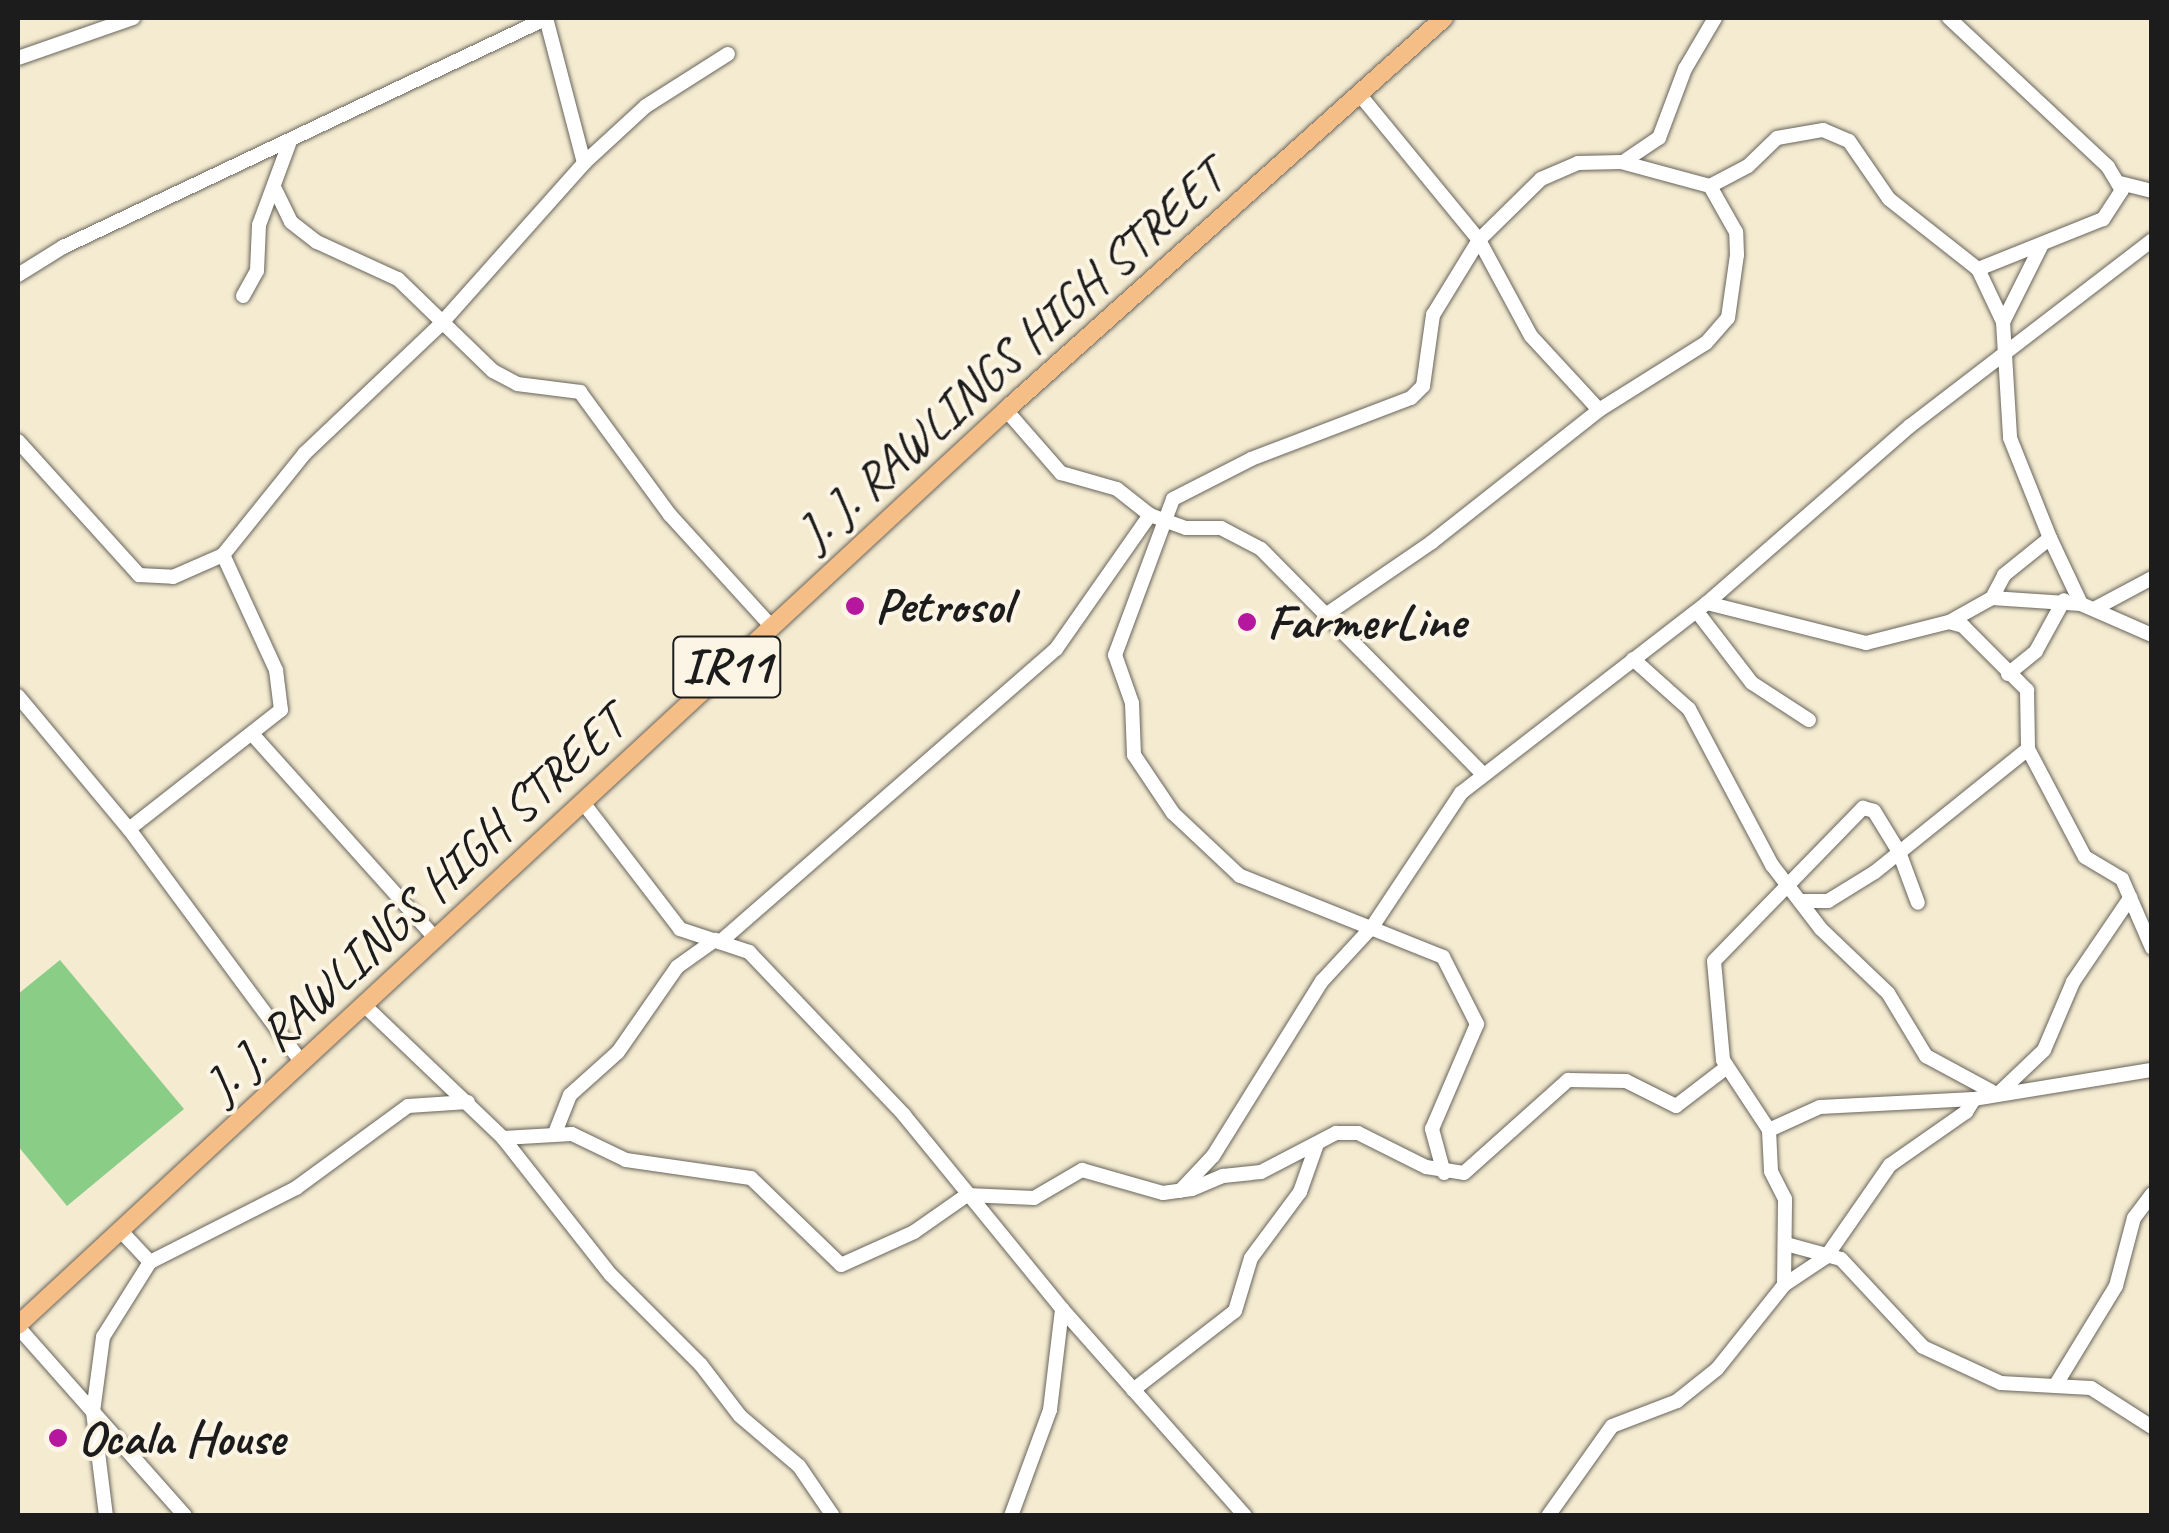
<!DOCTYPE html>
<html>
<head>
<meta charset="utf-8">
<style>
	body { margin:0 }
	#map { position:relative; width:2169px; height:1533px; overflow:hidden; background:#f4ebd1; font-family:Caveat,sans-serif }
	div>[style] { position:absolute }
	.green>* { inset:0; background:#89cd86 }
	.roads { filter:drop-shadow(0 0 2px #68645b) drop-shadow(0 0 2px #68645b) }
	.minor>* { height:14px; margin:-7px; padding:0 7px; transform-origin:7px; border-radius:7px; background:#fff }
	.major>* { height:18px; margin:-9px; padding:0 9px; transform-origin:9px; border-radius:9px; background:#f6be87 }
	.dots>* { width:28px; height:28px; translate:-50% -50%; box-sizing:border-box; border:5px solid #fcf5e5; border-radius:50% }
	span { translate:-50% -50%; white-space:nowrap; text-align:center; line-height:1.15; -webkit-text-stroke:8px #fcf5e5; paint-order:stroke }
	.shield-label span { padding:2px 8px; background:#fcf5e5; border:2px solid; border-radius:8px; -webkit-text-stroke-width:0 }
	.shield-label { font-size:48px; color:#1c1c1c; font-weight:700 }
	.street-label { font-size:50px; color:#1c1c1c }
	.poi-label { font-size:50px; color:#1c1c1c; font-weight:700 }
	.left { translate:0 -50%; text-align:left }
	.frame { position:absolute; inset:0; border:20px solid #1c1c1c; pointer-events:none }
</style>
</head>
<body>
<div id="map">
	<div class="green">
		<div style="clip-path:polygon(60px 960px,184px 1109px,67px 1206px,18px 1146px,18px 994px)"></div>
	</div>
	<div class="roads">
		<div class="minor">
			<div style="left:546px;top:18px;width:150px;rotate:75.3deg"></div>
			<div style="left:1949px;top:18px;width:218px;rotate:43.1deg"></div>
			<div style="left:2108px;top:167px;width:27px;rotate:59deg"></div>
			<div style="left:2122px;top:190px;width:35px;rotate:123deg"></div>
			<div style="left:2103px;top:219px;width:135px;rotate:158.2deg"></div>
			<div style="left:18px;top:58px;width:122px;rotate:-19.2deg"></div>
			<div style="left:1360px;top:95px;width:188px;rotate:50.6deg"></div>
			<div style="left:1479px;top:240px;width:109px;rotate:61.6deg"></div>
			<div style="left:1531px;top:336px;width:100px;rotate:47.4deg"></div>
			<div style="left:1626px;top:160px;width:40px;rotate:-34deg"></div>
			<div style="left:1659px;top:138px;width:74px;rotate:-69.4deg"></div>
			<div style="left:1685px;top:69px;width:59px;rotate:-59.5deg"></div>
			<div style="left:2120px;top:183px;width:33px;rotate:14deg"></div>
			<div style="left:274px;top:187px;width:39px;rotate:64deg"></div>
			<div style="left:291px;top:222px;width:33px;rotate:38deg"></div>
			<div style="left:317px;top:242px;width:89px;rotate:24.6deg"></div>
			<div style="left:398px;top:279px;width:132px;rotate:44.1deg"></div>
			<div style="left:493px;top:371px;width:27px;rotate:28deg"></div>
			<div style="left:517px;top:384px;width:64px;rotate:7.2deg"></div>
			<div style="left:580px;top:392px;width:152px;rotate:53.8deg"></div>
			<div style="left:670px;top:515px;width:150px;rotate:47.7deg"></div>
			<div style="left:18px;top:275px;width:53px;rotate:-31.9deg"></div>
			<div style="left:63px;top:247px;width:535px;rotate:-25.32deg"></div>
			<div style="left:243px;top:296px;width:29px;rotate:-61deg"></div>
			<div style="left:257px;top:271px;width:46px;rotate:-87.5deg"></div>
			<div style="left:259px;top:225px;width:90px;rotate:-69.7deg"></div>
			<div style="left:2003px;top:322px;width:85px;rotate:-63.4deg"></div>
			<div style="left:1006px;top:410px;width:84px;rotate:48.9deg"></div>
			<div style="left:1061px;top:473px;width:58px;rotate:15.9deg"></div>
			<div style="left:1117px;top:489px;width:42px;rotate:38.2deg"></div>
			<div style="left:1150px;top:515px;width:38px;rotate:20deg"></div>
			<div style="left:1186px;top:528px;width:35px"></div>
			<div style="left:1221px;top:528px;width:45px;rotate:27.7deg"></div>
			<div style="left:1261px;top:549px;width:317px;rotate:45.4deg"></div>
			<div style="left:18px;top:441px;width:181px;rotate:47.9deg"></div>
			<div style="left:139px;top:575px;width:34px;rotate:3deg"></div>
			<div style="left:173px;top:577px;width:55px;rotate:-23.7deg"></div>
			<div style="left:223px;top:555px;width:131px;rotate:-51.2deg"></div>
			<div style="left:305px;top:453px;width:185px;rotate:-43.5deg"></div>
			<div style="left:439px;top:326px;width:218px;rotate:-48.3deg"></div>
			<div style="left:584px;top:163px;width:84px;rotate:-42.6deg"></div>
			<div style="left:646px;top:106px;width:97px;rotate:-32.4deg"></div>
			<div style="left:1992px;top:598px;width:26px;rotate:-62deg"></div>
			<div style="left:2004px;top:575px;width:59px;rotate:-38.8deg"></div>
			<div style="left:2050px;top:538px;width:73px;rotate:64.8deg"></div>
			<div style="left:1707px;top:603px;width:269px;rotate:-41.1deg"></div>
			<div style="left:1910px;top:426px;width:305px;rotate:-37.5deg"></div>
			<div style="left:2094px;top:609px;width:66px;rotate:-28.1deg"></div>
			<div style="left:1698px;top:613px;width:88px;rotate:52.4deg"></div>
			<div style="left:1752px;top:683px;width:68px;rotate:33deg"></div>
			<div style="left:1324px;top:616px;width:131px;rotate:-34.4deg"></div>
			<div style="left:1432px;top:542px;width:213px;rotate:-38.3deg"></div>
			<div style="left:1599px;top:410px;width:126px;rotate:-32.1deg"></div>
			<div style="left:1706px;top:343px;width:33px;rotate:-49deg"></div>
			<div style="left:1728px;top:318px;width:64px;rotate:-81.9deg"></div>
			<div style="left:1737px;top:255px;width:23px;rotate:-92deg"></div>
			<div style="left:1736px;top:232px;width:53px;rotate:-119.5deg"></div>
			<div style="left:1949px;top:622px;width:15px;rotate:16deg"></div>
			<div style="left:1963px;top:626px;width:91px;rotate:45deg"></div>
			<div style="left:2027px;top:690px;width:59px;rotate:89deg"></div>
			<div style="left:2028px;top:749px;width:122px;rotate:62.2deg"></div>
			<div style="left:2085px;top:857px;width:43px;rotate:30.7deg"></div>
			<div style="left:2122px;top:879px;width:75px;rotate:66.5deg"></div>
			<div style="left:1633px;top:659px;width:75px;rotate:41.8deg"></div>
			<div style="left:1689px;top:709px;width:177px;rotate:62deg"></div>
			<div style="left:1772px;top:865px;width:81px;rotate:52.6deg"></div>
			<div style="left:1821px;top:929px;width:93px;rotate:43.7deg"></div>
			<div style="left:1888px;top:993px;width:74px;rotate:58.9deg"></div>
			<div style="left:1926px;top:1056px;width:74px;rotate:28.3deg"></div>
			<div style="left:2008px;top:674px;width:36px;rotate:-39deg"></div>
			<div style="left:2036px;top:651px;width:58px;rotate:-61.2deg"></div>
			<div style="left:18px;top:696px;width:173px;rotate:50.2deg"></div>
			<div style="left:129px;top:829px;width:291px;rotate:53.5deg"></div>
			<div style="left:253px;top:735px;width:275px;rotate:48.1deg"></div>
			<div style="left:585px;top:805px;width:156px;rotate:52.5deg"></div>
			<div style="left:680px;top:929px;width:73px;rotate:18.4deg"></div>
			<div style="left:749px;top:952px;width:225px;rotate:46.4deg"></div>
			<div style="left:904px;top:1115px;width:250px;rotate:50.8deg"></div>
			<div style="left:1062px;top:1309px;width:276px;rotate:48.5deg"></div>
			<div style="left:129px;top:829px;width:193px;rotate:-38.1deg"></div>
			<div style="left:281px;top:710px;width:40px;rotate:-97.1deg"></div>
			<div style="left:276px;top:670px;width:127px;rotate:-114.7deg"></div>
			<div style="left:1803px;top:901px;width:25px"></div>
			<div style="left:1828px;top:901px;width:55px;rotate:-31.7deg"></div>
			<div style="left:1875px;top:872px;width:196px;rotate:-38.8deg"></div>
			<div style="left:720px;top:942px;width:446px;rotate:-41.1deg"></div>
			<div style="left:1056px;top:649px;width:164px;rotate:-55deg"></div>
			<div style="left:365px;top:1006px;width:191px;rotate:43.7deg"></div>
			<div style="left:503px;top:1138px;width:174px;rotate:51.8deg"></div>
			<div style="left:611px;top:1275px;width:127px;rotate:45deg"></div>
			<div style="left:701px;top:1365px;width:64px;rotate:52.6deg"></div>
			<div style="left:740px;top:1416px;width:77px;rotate:40.3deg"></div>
			<div style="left:799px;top:1466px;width:60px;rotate:55.8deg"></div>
			<div style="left:2001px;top:1091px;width:59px;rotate:-43.6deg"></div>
			<div style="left:2044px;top:1050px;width:74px;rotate:-66.9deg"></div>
			<div style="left:2073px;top:982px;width:102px;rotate:-55.8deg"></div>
			<div style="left:1769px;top:1130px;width:56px;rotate:-24.3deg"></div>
			<div style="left:1820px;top:1107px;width:154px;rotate:-3deg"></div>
			<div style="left:555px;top:1133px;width:41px;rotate:-68.5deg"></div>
			<div style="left:570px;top:1095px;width:64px;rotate:-41.9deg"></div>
			<div style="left:618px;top:1052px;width:103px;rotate:-55.2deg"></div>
			<div style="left:677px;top:967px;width:47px;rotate:-35.4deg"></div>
			<div style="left:503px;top:1138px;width:69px;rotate:-3.3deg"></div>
			<div style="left:572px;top:1134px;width:60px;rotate:25.7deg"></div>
			<div style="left:626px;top:1160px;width:126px;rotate:8.2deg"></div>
			<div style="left:751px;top:1178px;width:125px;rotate:44deg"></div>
			<div style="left:841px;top:1265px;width:80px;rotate:-24.3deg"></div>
			<div style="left:914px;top:1232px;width:65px;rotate:-34.9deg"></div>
			<div style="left:967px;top:1195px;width:67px;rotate:2.6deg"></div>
			<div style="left:1034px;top:1198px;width:56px;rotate:-30.3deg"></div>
			<div style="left:1082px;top:1170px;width:84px;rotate:15.9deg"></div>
			<div style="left:1163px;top:1193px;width:29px;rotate:-8deg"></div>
			<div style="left:1192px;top:1189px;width:34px;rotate:-23deg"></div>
			<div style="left:1223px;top:1176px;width:38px;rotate:-6deg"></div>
			<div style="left:1261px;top:1172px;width:85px;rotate:-27.5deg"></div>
			<div style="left:1336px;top:1133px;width:22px"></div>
			<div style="left:1358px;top:1133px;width:76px;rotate:26.6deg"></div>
			<div style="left:1426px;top:1167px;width:38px;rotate:9deg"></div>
			<div style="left:1464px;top:1173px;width:140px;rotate:-41.8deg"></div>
			<div style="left:1568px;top:1080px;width:58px;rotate:1deg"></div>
			<div style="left:1626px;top:1081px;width:56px;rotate:26.6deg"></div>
			<div style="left:1676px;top:1106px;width:64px;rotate:-37.4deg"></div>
			<div style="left:1444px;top:1173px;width:46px;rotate:-105.3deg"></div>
			<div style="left:1432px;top:1129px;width:114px;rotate:-66.8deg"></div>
			<div style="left:1477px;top:1024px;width:75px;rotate:-116.9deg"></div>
			<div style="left:1443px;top:957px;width:219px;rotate:-158.2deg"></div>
			<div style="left:1240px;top:876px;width:92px;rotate:-136.8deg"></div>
			<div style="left:1173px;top:813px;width:70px;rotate:-123.9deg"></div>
			<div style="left:1134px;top:755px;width:52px;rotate:-92.2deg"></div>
			<div style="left:1132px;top:703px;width:51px;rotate:-109.5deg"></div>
			<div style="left:1115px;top:655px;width:166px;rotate:-69.6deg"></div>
			<div style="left:1173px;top:499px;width:88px;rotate:-27.1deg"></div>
			<div style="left:1251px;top:459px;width:171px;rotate:-20.9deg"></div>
			<div style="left:1411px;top:398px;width:17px;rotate:-45deg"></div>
			<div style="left:1423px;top:386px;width:72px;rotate:-82deg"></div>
			<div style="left:1433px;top:315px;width:88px;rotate:-58.5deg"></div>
			<div style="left:1479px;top:240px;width:87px;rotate:-44.5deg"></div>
			<div style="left:1541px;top:179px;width:40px;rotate:-23.4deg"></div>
			<div style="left:1578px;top:163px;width:43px;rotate:-1.3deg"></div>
			<div style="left:1621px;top:162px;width:92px;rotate:15.1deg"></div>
			<div style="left:1710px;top:186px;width:43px;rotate:-27.8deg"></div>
			<div style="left:1748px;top:166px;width:40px;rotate:-44deg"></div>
			<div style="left:1777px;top:138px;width:47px;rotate:-9.9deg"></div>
			<div style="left:1823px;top:130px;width:28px;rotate:23deg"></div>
			<div style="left:1849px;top:141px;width:70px;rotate:55.4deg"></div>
			<div style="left:1889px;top:199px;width:113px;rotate:38.2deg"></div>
			<div style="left:1978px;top:269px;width:59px;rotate:64.7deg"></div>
			<div style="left:2003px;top:322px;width:116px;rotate:86.5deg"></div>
			<div style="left:2010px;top:438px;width:108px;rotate:68.2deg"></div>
			<div style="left:1180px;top:1191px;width:48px;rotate:-46.7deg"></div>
			<div style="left:1213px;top:1156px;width:206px;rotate:-58.1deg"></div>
			<div style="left:1322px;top:981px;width:74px;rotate:-47.2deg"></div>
			<div style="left:1372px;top:927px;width:161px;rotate:-56.4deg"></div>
			<div style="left:1461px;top:793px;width:311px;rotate:-37.7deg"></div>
			<div style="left:1707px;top:603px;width:164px;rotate:14.1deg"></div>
			<div style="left:1866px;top:643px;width:86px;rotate:-14.2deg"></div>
			<div style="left:1949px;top:622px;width:49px;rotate:-29.2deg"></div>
			<div style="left:1992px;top:598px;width:89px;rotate:3.9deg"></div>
			<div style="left:2081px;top:604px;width:77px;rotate:23.6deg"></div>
			<div style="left:120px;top:1230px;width:44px;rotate:46.8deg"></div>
			<div style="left:1786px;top:1244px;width:57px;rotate:15.3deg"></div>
			<div style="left:1841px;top:1259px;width:120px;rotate:47deg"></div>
			<div style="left:1923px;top:1347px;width:86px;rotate:24.8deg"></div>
			<div style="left:2001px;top:1383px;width:90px;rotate:3.2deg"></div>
			<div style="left:2091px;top:1388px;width:72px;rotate:32.6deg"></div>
			<div style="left:1784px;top:1285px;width:86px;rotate:-89.3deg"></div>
			<div style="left:1785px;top:1199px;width:31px;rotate:-117deg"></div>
			<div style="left:1771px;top:1171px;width:41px;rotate:-92.8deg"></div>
			<div style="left:1769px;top:1130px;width:84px;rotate:-123.3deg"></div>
			<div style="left:1723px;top:1060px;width:99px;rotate:-95.2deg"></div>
			<div style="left:1714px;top:961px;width:214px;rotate:-45.8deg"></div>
			<div style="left:1863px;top:808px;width:11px;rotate:15deg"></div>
			<div style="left:1874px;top:811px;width:48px;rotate:58.6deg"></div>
			<div style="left:1899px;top:852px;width:54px;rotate:69.6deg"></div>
			<div style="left:18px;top:1327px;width:252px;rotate:48.5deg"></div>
			<div style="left:2055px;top:1386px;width:117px;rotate:-58.6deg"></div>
			<div style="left:2116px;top:1286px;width:70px;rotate:-75.2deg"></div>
			<div style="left:2134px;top:1218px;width:30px;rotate:-53deg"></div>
			<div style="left:1133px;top:1390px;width:129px;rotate:-37.8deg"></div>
			<div style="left:1235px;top:1311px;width:55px;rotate:-73.2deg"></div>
			<div style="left:1251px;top:1258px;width:82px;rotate:-53.4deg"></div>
			<div style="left:1300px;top:1192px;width:51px;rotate:-70.5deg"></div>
			<div style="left:106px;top:1516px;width:105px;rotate:-97.1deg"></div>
			<div style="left:93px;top:1412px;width:76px;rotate:-82.4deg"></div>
			<div style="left:103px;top:1337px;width:89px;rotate:-57.9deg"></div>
			<div style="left:150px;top:1262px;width:164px;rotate:-26.9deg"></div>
			<div style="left:296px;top:1188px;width:139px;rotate:-36.2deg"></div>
			<div style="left:408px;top:1106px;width:60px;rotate:-3.8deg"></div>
			<div style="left:1011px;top:1516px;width:113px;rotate:-69.8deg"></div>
			<div style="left:1050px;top:1410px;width:102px;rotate:-83.2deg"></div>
			<div style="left:1548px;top:1516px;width:110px;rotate:-54.6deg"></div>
			<div style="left:1612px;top:1426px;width:70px;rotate:-21deg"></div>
			<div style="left:1677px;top:1401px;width:51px;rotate:-38.7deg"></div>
			<div style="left:1717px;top:1369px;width:107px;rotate:-51.4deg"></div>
			<div style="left:1784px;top:1285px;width:50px;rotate:-33.7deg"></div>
			<div style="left:1826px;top:1257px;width:112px;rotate:-55.2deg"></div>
			<div style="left:1890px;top:1165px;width:93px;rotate:-34.9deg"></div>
			<div style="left:1966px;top:1112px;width:15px;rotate:-58deg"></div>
			<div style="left:1974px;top:1099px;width:180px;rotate:-9.3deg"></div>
		</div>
		<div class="major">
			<div style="left:18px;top:1325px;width:1347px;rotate:-42.8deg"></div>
			<div style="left:1006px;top:410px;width:588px;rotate:-41.83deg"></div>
		</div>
	</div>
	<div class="dots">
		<div style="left:855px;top:606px;background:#b5179e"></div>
		<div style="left:1247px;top:622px;background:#b5179e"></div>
		<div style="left:58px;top:1438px;background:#b5179e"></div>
	</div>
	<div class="shield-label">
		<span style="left:727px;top:667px">IR11</span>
	</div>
	<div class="street-label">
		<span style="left:1011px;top:355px;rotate:-42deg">J. J. RAWLINGS HIGH STREET</span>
		<span style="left:415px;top:904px;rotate:-43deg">J. J. RAWLINGS HIGH STREET</span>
	</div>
	<div class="poi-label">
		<span class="left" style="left:875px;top:606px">Petrosol</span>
		<span class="left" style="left:1267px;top:622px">FarmerLine</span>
		<span class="left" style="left:78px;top:1438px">Ocala House</span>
	</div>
	<div class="frame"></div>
</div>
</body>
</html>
